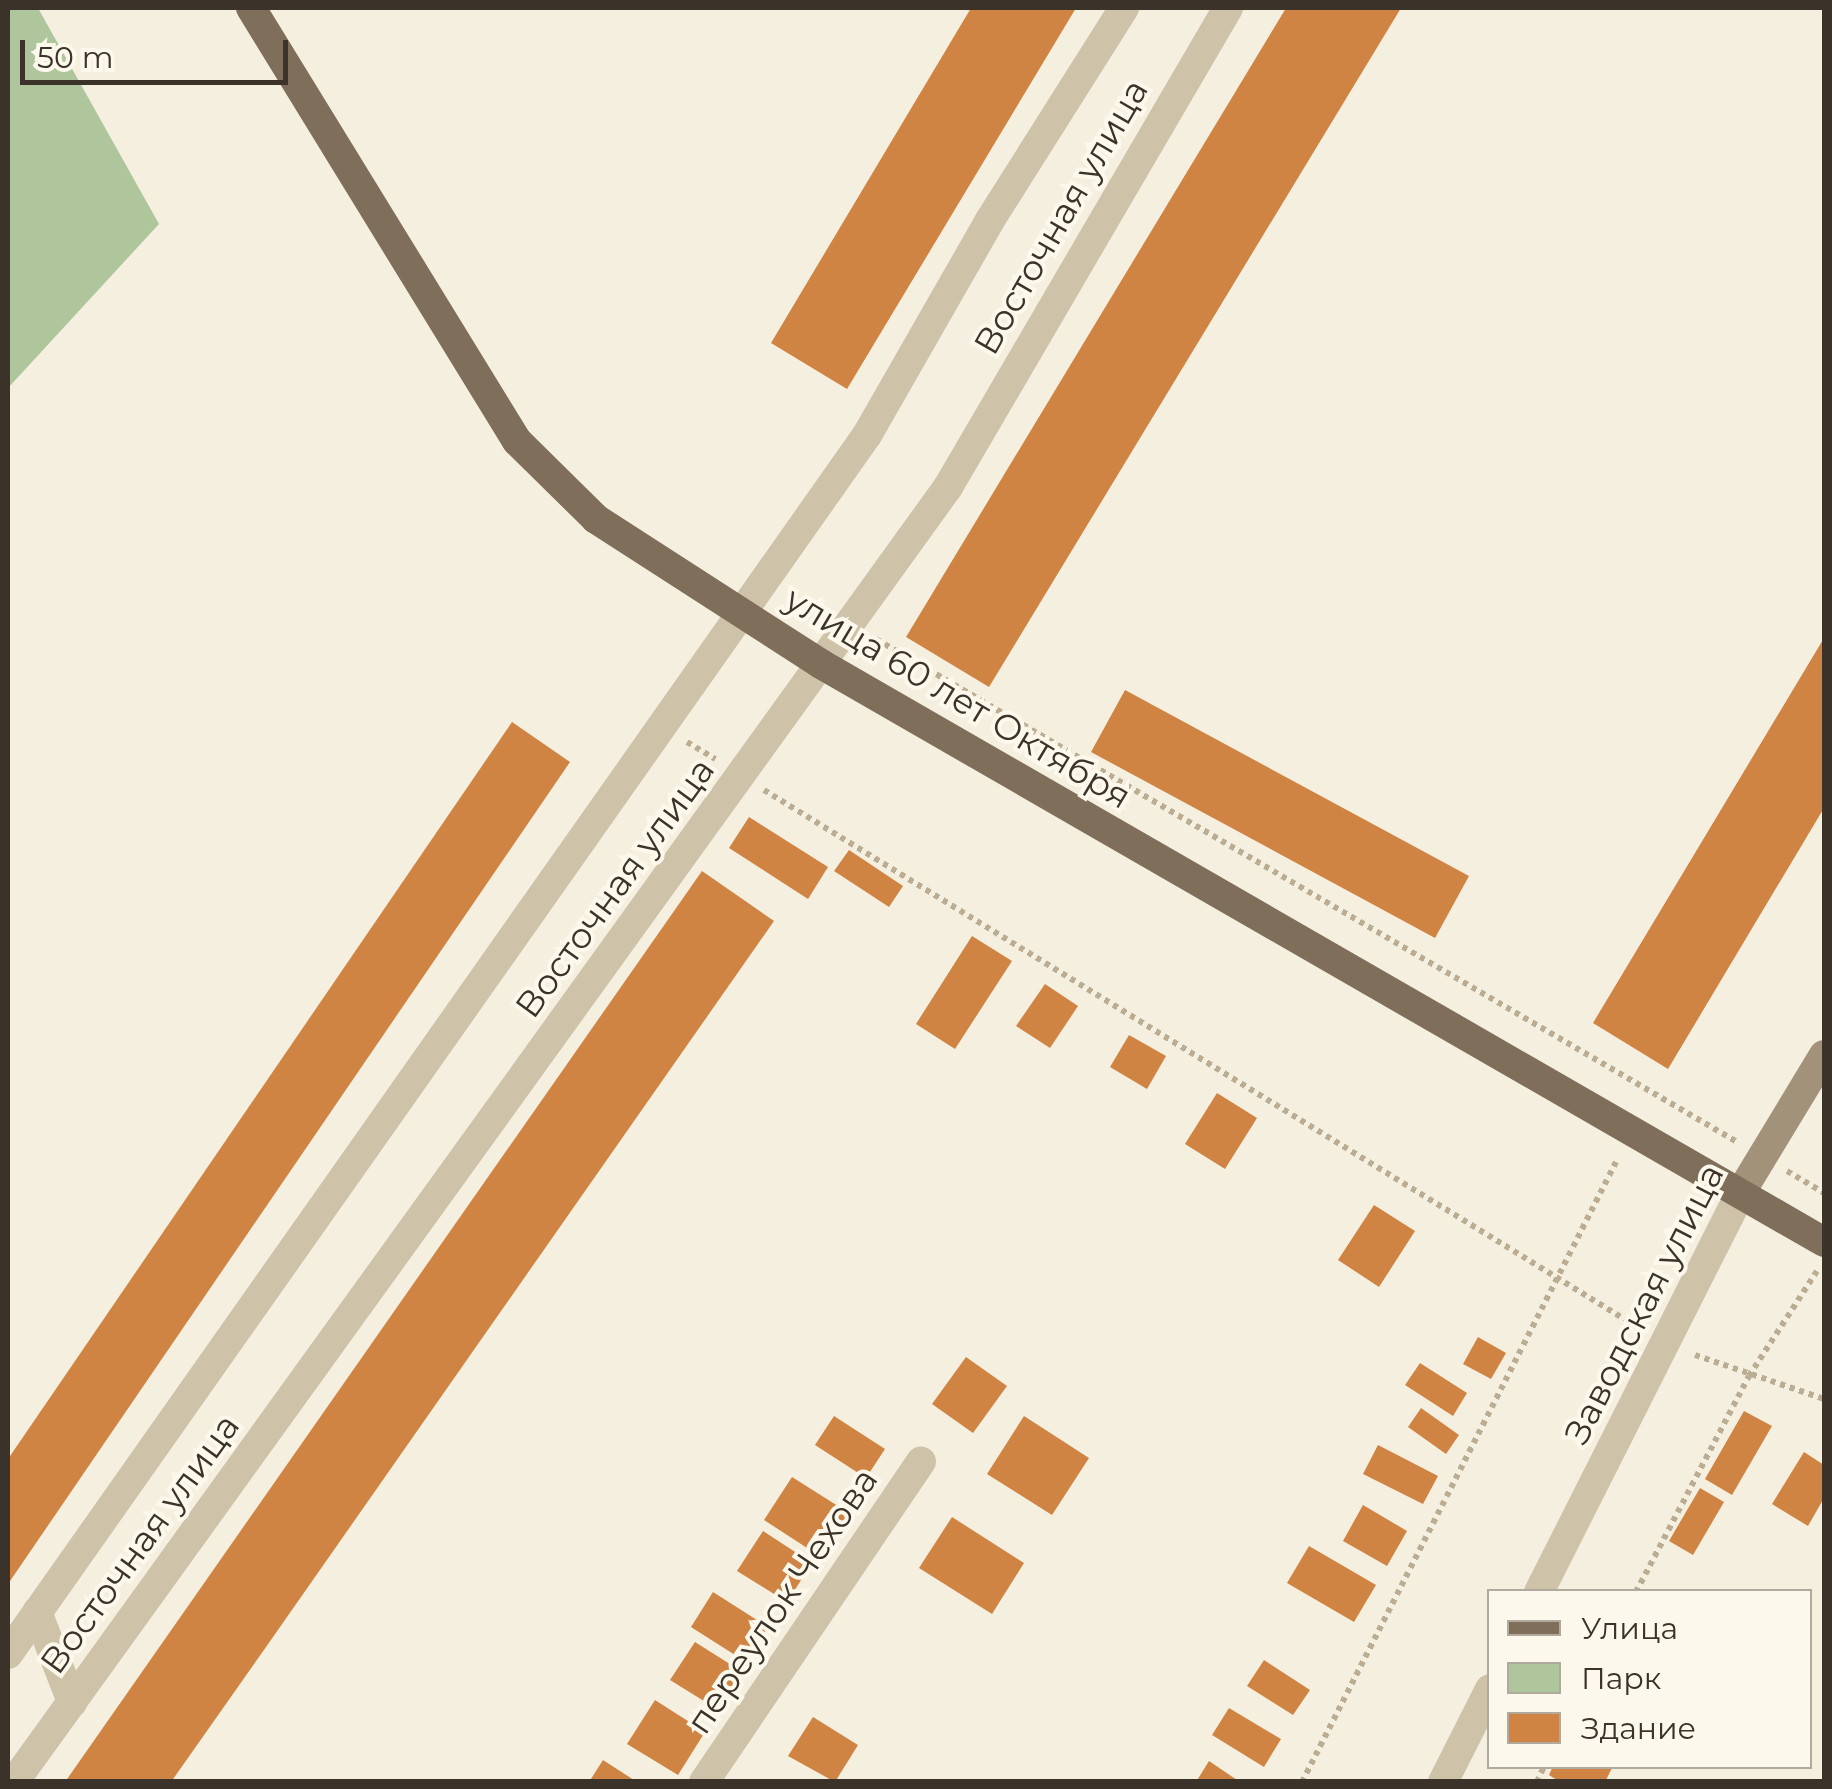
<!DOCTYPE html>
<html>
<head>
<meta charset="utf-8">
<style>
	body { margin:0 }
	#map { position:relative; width:1832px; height:1789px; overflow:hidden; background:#f5efdf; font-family:Montserrat,sans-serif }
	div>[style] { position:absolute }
	.green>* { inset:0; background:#afc69d }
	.building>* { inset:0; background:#cf8443 }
	.path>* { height:6px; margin-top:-3px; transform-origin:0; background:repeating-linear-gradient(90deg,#bbad93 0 5px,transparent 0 10px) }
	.street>* { height:30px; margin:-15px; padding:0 15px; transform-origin:15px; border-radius:15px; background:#cec2a9 }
	.secondary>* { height:30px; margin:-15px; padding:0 15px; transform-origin:15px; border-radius:15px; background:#a3927a }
	.primary>* { height:30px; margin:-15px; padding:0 15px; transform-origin:15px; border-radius:15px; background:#7e6e5a }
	span { translate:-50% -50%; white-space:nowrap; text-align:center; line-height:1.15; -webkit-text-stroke:8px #fcf8ec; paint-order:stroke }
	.street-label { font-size:35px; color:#3b332a }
	.frame { position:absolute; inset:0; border:10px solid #3b332a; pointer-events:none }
	.legend { position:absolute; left:1487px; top:1589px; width:325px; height:180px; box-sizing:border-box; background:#fcf8ec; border:2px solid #afa99e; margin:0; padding:12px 18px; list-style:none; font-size:30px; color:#3b332a }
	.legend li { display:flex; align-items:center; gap:20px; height:50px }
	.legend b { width:50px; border:2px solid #afa99e }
	.scale { position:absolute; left:20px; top:40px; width:268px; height:45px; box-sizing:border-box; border:5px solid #3b332a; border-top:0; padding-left:12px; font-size:30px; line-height:35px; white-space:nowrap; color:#3b332a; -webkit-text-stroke:8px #fcf8ec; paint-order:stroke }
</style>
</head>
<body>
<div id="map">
	<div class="green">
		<div style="clip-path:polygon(8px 8px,38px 8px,159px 224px,8px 388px)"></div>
	</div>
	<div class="building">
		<div style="clip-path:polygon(971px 8px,1076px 8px,847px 389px,771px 343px)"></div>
		<div style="clip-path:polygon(1286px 8px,1401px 8px,989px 687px,906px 637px)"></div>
		<div style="clip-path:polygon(1824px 638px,1824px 808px,1668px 1069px,1593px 1023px)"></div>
		<div style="clip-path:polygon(1125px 690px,1469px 876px,1435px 938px,1091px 752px)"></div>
		<div style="clip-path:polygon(512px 722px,570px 762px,8px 1584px,8px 1459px)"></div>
		<div style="clip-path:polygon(749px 817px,828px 867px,808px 899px,729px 848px)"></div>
		<div style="clip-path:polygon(849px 850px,903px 886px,889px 907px,834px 871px)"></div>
		<div style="clip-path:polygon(702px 871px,774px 921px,266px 1647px,171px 1782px,65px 1782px)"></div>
		<div style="clip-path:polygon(972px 936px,1012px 961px,955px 1049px,916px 1024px)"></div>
		<div style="clip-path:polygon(1045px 984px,1078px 1006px,1050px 1048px,1016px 1026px)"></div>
		<div style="clip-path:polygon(1129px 1035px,1166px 1056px,1147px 1089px,1110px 1067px)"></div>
		<div style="clip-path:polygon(1217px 1093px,1257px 1118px,1225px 1169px,1185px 1144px)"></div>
		<div style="clip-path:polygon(1374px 1205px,1415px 1231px,1379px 1287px,1338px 1260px)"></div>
		<div style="clip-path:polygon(1478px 1337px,1506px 1353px,1491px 1379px,1463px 1364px)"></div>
		<div style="clip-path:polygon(966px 1357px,1007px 1386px,973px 1433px,932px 1404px)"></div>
		<div style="clip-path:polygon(1420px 1363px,1467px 1393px,1453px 1416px,1405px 1385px)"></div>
		<div style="clip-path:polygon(1421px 1408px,1459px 1435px,1446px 1454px,1408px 1427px)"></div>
		<div style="clip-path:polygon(1744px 1411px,1772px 1426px,1732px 1495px,1705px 1479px)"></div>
		<div style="clip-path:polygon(834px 1416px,885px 1449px,866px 1478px,815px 1445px)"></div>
		<div style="clip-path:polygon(1024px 1416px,1089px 1458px,1052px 1515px,987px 1474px)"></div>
		<div style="clip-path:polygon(1378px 1445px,1438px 1476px,1423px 1504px,1363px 1474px)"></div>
		<div style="clip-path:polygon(1804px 1452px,1824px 1465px,1824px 1498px,1808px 1526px,1772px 1504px)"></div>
		<div style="clip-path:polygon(792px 1477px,849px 1513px,821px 1557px,764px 1520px)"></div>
		<div style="clip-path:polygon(1700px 1488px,1724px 1502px,1693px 1555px,1669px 1541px)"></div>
		<div style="clip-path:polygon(1363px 1505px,1407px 1531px,1387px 1566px,1343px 1541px)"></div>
		<div style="clip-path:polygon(952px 1517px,1024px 1563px,992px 1614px,919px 1568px)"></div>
		<div style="clip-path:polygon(763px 1531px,812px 1563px,787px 1602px,737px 1571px)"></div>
		<div style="clip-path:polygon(1309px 1546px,1376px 1585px,1354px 1622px,1287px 1583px)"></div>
		<div style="clip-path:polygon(713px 1592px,768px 1627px,746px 1662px,691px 1627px)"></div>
		<div style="clip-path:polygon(695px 1642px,744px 1673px,720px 1711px,670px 1680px)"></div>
		<div style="clip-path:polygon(1264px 1660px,1310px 1690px,1293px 1715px,1247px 1686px)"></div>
		<div style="clip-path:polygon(655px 1700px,705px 1732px,678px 1775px,627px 1744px)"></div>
		<div style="clip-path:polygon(1229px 1708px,1281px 1739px,1264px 1767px,1212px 1735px)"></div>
		<div style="clip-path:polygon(813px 1717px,858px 1745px,835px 1782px,788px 1756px)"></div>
		<div style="clip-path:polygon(603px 1760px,637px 1782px,589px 1782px)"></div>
		<div style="clip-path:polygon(1209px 1761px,1240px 1782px,1196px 1782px)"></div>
		<div style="clip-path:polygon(1553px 1766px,1613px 1766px,1605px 1782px,1560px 1782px,1549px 1775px)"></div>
	</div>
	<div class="path">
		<div style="left:876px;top:639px;width:997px;rotate:30.29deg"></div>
		<div style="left:687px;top:742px;width:33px;rotate:31deg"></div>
		<div style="left:764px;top:790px;width:1027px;rotate:31.59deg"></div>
		<div style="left:1787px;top:1171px;width:43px;rotate:30.7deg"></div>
		<div style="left:1695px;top:1355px;width:136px;rotate:18.8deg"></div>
		<div style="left:1636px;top:1592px;width:244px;rotate:-62.4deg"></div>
		<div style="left:1749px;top:1376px;width:125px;rotate:-57.1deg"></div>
		<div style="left:1302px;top:1782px;width:699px;rotate:-63.14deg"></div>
		<div style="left:1537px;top:1782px;width:17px;rotate:-66deg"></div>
	</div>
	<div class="street">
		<div style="left:1539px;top:1592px;width:448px;rotate:-63.2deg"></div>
		<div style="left:37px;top:1612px;width:97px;rotate:68.7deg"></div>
		<div style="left:8px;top:1654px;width:1491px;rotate:-54.83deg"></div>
		<div style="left:867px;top:435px;width:248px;rotate:-60.2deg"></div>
		<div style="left:990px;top:220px;width:251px;rotate:-57.7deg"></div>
		<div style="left:14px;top:1782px;width:1597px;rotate:-54.2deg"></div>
		<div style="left:948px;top:487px;width:555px;rotate:-59.69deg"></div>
		<div style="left:704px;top:1782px;width:387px;rotate:-55.9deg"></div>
		<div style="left:1443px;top:1782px;width:104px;rotate:-63.2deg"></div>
	</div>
	<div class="secondary">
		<div style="left:1741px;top:1192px;width:160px;rotate:-58.8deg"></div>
	</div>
	<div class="primary">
		<div style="left:251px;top:8px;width:508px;rotate:58.44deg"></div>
		<div style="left:517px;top:441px;width:111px;rotate:44.6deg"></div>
		<div style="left:596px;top:519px;width:268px;rotate:32.8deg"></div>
		<div style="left:821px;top:664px;width:1158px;rotate:29.95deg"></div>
	</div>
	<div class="street-label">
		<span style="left:1061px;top:217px;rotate:-60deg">Восточная улица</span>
		<span style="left:958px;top:698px;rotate:31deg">улица 60 лет Октября</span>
		<span style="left:615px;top:888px;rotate:-54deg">Восточная улица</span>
		<span style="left:1644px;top:1304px;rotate:-63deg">Заводская улица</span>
		<span style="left:140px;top:1544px;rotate:-54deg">Восточная улица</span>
		<span style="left:782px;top:1601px;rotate:-56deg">переулок Чехова</span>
	</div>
	<div class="frame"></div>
	<ul class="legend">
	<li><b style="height:12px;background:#7e6e5a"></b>Улица</li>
	<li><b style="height:28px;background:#afc69d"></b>Парк</li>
	<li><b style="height:28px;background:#cf8443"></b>Здание</li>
	</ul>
	<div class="scale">50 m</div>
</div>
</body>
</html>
